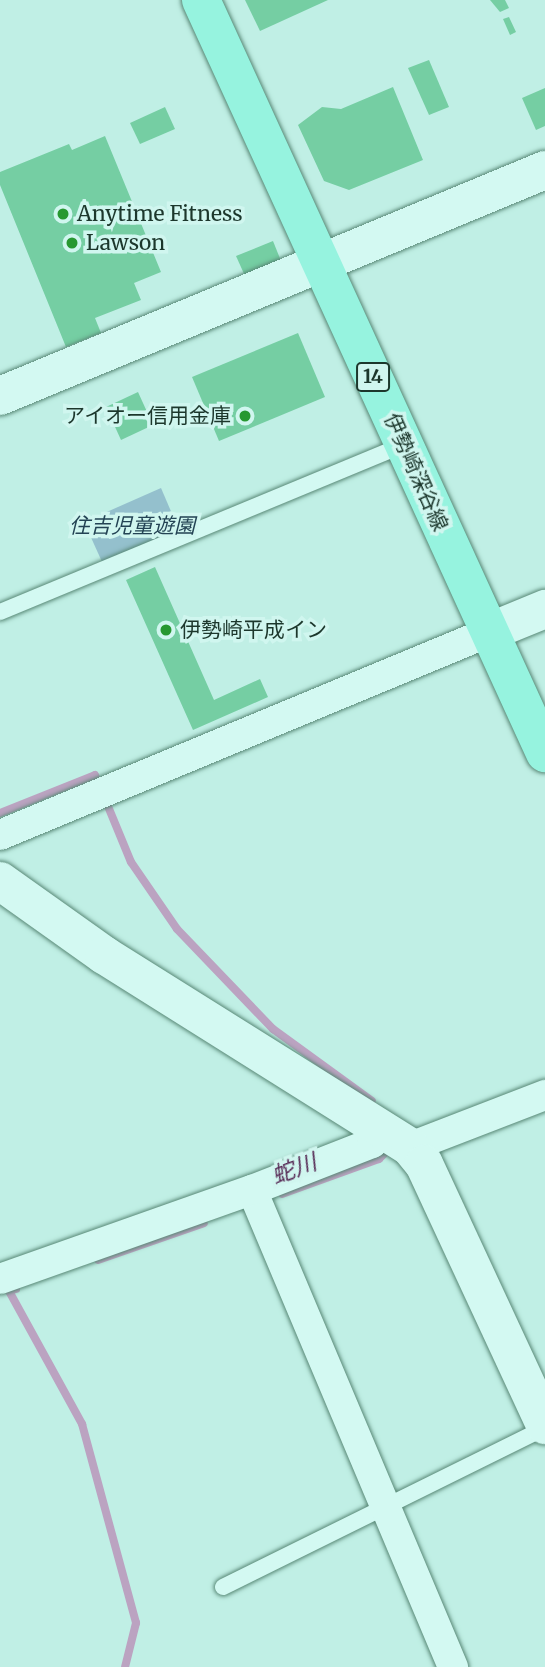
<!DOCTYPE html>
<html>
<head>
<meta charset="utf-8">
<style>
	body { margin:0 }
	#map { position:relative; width:545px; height:1667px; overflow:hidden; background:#c0efe5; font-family:Merriweather,"Noto Sans JP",serif }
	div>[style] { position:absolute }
	.green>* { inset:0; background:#94c0cd }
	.stream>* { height:8px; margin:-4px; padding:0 4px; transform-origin:4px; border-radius:4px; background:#bba3c1 }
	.building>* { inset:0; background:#75cea3 }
	.roads { filter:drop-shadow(0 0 2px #588876) drop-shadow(0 0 2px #588876) }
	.lane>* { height:16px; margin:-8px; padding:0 8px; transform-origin:8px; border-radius:8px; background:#d3f9f2 }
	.street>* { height:30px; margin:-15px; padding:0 15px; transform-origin:15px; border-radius:15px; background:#d3f9f2 }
	.secondary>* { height:38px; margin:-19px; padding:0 19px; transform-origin:19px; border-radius:19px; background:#d3f9f2 }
	.primary>* { height:38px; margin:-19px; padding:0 19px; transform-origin:19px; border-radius:19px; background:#96f3df }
	.dots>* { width:19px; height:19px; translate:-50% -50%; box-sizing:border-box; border:4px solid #d0f6ef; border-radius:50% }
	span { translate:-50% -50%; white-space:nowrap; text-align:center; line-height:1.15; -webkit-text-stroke:7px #d0f6ef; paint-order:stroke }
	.shield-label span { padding:2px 5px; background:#d0f6ef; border:2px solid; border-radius:5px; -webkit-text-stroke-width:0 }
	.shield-label { font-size:19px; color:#1c372c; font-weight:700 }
	.poi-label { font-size:21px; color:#1c372c }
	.left { translate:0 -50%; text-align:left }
	.right { translate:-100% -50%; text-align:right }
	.street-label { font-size:21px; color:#1c372c }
	.park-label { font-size:21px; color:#234354; font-style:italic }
	.water-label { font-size:23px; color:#572b56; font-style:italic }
</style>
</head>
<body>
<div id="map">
	<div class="green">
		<div style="clip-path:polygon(161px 488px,179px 530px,103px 564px,84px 522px)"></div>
	</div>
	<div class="stream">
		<div style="left:105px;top:799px;width:68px;rotate:67.6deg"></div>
		<div style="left:131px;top:862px;width:81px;rotate:55.5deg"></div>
		<div style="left:177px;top:929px;width:139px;rotate:46.2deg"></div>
		<div style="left:273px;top:1029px;width:122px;rotate:36deg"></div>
		<div style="left:0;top:813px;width:102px;rotate:-21.8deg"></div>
		<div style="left:95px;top:775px;width:13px;rotate:67deg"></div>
		<div style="left:282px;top:1194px;width:103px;rotate:-19.8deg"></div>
		<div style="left:379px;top:1159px;width:17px;rotate:-45deg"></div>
		<div style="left:98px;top:1260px;width:112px;rotate:-19.2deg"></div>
		<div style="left:16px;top:1289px;width:7px;rotate:164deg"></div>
		<div style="left:9px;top:1291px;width:152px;rotate:61.2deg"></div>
		<div style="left:82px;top:1424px;width:206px;rotate:74.8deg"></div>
		<div style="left:136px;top:1623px;width:45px;rotate:104deg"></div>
	</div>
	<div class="building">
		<div style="clip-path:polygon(245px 0,328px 0,260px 31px)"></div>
		<div style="clip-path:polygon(490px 0,505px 0,509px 8px,500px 12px)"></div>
		<div style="clip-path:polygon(509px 17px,516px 32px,510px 35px,503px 19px)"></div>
		<div style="clip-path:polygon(429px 60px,449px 107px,429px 115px,408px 68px)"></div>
		<div style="clip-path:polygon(393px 87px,423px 160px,349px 190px,324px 181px,298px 125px,322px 107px,341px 109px)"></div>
		<div style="clip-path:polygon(545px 88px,545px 126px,536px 130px,522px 98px)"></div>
		<div style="clip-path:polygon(165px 107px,175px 129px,140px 144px,130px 123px)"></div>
		<div style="clip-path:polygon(105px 136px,161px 272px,134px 283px,141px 300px,95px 318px,101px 333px,66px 347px,0 185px,0 172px,69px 144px,72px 150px)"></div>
		<div style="clip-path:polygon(273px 241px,281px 261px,245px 276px,236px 256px)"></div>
		<div style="clip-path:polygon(298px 333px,325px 397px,219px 441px,192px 377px)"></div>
		<div style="clip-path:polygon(138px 392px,153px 425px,121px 440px,106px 407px)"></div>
		<div style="clip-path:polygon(155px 567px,214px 700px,260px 679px,268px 697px,193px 730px,126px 580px)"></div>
	</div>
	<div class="roads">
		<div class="lane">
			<div style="left:0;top:612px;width:437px;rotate:-22.5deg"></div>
			<div style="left:223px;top:1587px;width:359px;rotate:-26.3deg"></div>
		</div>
		<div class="street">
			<div style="left:0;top:835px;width:529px;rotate:-22.54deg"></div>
			<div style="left:410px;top:1147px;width:145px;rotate:-21.1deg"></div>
			<div style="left:252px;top:1190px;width:518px;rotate:67.15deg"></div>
			<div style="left:0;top:1279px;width:267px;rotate:-19.5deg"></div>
			<div style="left:252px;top:1190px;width:129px;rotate:-21.4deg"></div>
			<div style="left:372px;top:1143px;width:16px;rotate:-43deg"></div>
		</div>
		<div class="secondary">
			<div style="left:0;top:396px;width:590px;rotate:-22.52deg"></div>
			<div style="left:489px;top:632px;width:61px;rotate:-22.3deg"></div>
			<div style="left:0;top:881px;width:128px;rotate:35.4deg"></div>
			<div style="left:104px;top:955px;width:361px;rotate:32.1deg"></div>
			<div style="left:410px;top:1147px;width:22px;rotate:51deg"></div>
			<div style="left:424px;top:1164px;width:288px;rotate:65.1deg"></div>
		</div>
		<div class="primary">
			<div style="left:201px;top:0;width:828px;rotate:65.45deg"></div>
		</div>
	</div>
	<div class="dots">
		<div style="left:63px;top:214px;background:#279831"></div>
		<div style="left:72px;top:243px;background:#279831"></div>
		<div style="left:245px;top:416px;background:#279831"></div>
		<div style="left:166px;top:630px;background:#279831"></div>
	</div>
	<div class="shield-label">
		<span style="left:373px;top:377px">14</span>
	</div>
	<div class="poi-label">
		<span class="left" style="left:77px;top:214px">Anytime Fitness</span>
		<span class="left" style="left:86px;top:243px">Lawson</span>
		<span class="right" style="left:231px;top:416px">アイオー信用金庫</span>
		<span class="left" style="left:180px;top:630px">伊勢崎平成イン</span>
	</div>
	<div class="street-label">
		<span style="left:416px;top:472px;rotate:66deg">伊勢崎深谷線</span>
	</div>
	<div class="park-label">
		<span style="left:132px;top:526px">住吉児童遊園</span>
	</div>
	<div class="water-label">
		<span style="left:294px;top:1169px;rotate:-20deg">蛇川</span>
	</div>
</div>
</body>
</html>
